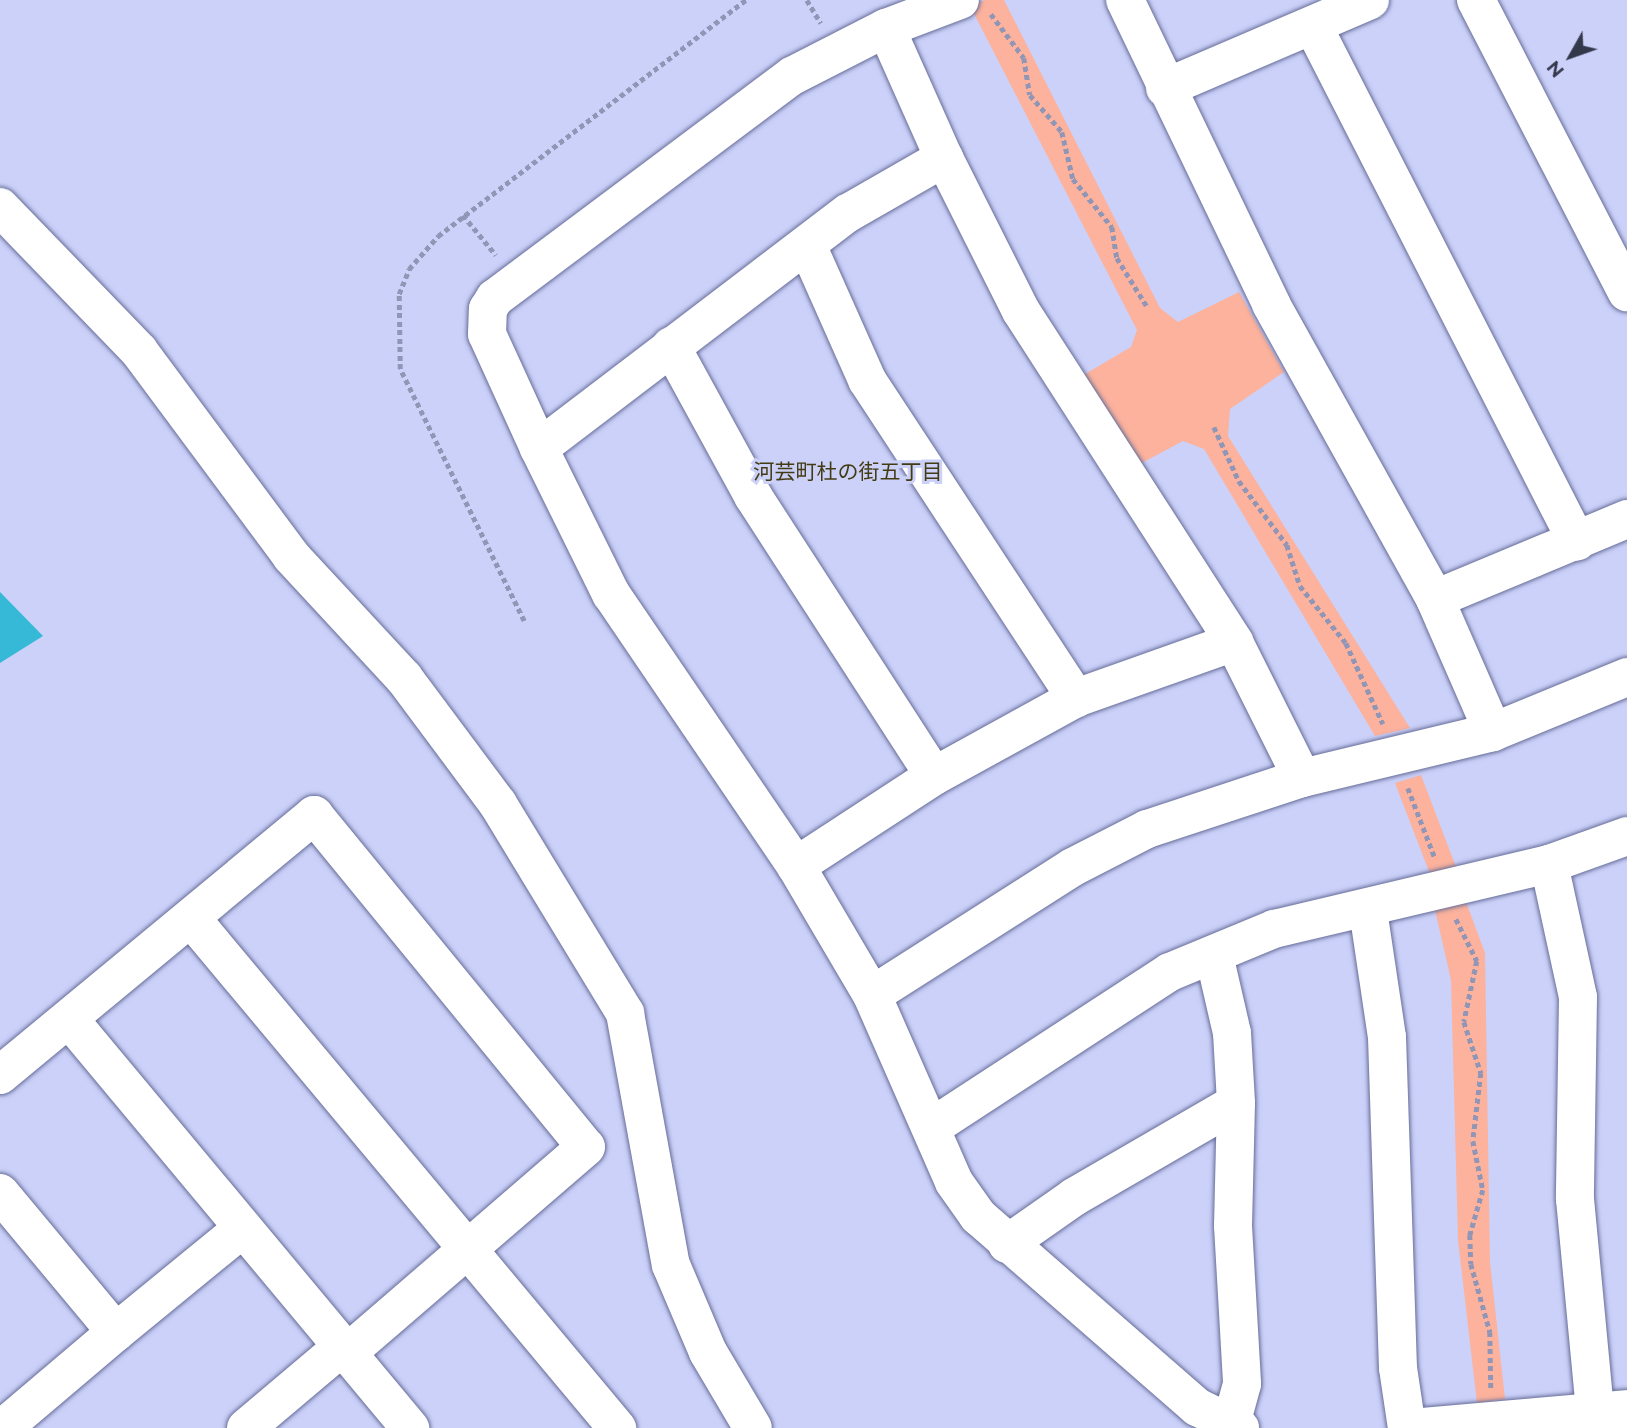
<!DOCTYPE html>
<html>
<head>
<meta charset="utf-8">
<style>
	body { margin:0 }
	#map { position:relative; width:1627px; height:1428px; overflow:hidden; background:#cbd1f9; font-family:Raleway,"Noto Sans JP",sans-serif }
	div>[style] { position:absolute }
	.green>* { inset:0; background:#fcb29c }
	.water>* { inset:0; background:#36b8d7 }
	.path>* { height:4.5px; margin-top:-2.25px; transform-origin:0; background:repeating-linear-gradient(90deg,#9196b6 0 5px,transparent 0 8.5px) }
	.roads { filter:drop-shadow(0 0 2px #666d98) drop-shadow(0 0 2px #666d98) }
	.minor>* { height:38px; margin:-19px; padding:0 19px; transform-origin:19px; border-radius:19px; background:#fff }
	span { translate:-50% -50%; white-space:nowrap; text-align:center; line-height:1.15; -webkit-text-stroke:6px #cbd1f9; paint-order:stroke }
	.neighbourhood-label { font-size:21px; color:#443b12 }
	.north { position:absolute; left:1536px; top:21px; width:70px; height:70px; -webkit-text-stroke:5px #cbd1f9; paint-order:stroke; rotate:230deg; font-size:19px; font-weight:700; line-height:28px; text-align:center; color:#34384b }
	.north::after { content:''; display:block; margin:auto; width:24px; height:32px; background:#34384b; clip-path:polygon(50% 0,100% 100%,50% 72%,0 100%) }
</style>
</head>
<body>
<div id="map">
	<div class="green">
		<div style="clip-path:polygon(985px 0,1004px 0,1160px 308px,1178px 322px,1239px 292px,1284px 372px,1230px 409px,1228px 436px,1410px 728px,1375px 736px,1204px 449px,1183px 441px,1140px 464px,1080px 377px,1131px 347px,1137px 330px,970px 6px)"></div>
		<div style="clip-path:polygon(1421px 775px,1456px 867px,1430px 874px,1395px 783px)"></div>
		<div style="clip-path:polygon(1462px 891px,1485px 953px,1490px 1262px,1505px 1399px,1477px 1403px,1458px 1240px,1451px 980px,1433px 901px)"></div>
	</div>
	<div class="water">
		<div style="clip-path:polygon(0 592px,43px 636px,0 663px)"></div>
	</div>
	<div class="path">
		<div style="left:807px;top:0;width:27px;rotate:59deg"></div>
		<div style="left:991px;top:14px;width:55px;rotate:53.1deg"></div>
		<div style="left:1024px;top:58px;width:37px;rotate:81deg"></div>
		<div style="left:1030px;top:95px;width:49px;rotate:49.1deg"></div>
		<div style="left:1062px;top:132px;width:48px;rotate:76.8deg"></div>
		<div style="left:1073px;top:179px;width:62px;rotate:50.9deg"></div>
		<div style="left:1112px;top:227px;width:31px;rotate:81deg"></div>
		<div style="left:1117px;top:258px;width:59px;rotate:58.2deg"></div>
		<div style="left:463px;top:215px;width:52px;rotate:50.5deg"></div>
		<div style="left:1214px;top:427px;width:60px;rotate:65.2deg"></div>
		<div style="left:1239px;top:481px;width:80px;rotate:53.1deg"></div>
		<div style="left:1287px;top:545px;width:43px;rotate:72.4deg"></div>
		<div style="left:1300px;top:586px;width:73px;rotate:51.1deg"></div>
		<div style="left:1346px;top:643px;width:89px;rotate:65.4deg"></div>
		<div style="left:524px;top:621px;width:281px;rotate:-116.2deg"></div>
		<div style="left:400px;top:369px;width:75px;rotate:-90.8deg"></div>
		<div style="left:399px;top:294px;width:27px;rotate:-68deg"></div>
		<div style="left:409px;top:269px;width:44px;rotate:-48.7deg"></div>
		<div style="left:438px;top:236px;width:388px;rotate:-37.5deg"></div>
		<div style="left:1408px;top:788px;width:75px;rotate:68.9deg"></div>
		<div style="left:1456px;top:919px;width:47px;rotate:63.4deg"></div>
		<div style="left:1477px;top:961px;width:62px;rotate:102deg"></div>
		<div style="left:1464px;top:1022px;width:54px;rotate:71.6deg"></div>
		<div style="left:1481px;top:1073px;width:68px;rotate:96.7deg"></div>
		<div style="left:1473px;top:1141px;width:50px;rotate:78.5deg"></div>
		<div style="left:1483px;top:1190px;width:47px;rotate:106.1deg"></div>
		<div style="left:1470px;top:1235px;width:29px;rotate:88deg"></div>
		<div style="left:1471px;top:1264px;width:71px;rotate:74.4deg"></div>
		<div style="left:1490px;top:1332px;width:57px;rotate:89deg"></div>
	</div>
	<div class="roads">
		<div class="minor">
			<div style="left:1125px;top:0;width:337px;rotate:64.3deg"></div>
			<div style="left:1271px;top:304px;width:338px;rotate:60.9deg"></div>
			<div style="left:1435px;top:599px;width:145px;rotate:66.4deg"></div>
			<div style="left:1476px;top:0;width:329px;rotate:62.7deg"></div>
			<div style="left:886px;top:28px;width:142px;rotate:66deg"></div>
			<div style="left:1314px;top:28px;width:577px;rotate:62.9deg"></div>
			<div style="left:1165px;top:88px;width:223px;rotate:-23.2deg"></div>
			<div style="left:0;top:207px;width:200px;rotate:46deg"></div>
			<div style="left:139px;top:351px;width:255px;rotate:53.4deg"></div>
			<div style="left:291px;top:556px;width:166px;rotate:47.2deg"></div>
			<div style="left:404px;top:678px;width:157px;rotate:53.3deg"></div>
			<div style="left:498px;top:804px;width:245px;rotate:58.7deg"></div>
			<div style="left:625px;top:1013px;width:256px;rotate:79.7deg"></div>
			<div style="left:671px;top:1265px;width:95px;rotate:67deg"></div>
			<div style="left:708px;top:1352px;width:88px;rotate:59.4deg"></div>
			<div style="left:807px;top:245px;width:148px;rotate:66deg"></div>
			<div style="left:867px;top:380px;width:381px;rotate:56.7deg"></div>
			<div style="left:671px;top:346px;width:171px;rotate:61.3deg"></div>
			<div style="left:753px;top:496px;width:333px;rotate:57.1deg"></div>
			<div style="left:539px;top:448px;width:125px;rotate:-114.5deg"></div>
			<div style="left:487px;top:334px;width:25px;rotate:-88deg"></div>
			<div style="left:488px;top:309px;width:13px;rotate:-58deg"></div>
			<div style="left:495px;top:298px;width:371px;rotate:-36.8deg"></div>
			<div style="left:792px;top:76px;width:106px;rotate:-27.1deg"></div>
			<div style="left:886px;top:28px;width:79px;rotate:-20.7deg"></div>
			<div style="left:1435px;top:599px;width:208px;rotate:-22.6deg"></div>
			<div style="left:1302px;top:778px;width:152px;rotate:-116.6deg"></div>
			<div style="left:1234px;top:642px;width:168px;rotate:160.5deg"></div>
			<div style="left:1076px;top:698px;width:162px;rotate:151.2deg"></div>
			<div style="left:934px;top:776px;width:165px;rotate:146.9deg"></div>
			<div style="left:796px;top:866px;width:150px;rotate:59.5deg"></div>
			<div style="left:872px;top:995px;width:238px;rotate:-32.5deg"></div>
			<div style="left:1073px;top:867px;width:83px;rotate:-27.2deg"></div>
			<div style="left:1147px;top:829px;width:163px;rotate:-18.2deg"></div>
			<div style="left:1302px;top:778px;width:196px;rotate:-13.5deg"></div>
			<div style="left:1493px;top:732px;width:145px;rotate:-22.3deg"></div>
			<div style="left:1549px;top:864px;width:136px;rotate:77.7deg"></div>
			<div style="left:1578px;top:997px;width:202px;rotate:90.9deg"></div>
			<div style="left:1575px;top:1199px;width:214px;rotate:84.6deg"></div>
			<div style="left:796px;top:866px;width:329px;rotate:-124.2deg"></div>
			<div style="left:611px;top:594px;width:163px;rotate:-116.3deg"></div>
			<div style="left:539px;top:448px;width:388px;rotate:-37.3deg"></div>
			<div style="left:848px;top:213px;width:111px;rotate:-29.8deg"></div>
			<div style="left:944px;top:158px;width:171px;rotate:63.3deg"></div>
			<div style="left:1021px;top:311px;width:394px;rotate:57.2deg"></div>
			<div style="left:1368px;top:910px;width:128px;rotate:81.5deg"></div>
			<div style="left:1387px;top:1037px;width:331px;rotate:88.1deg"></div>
			<div style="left:1398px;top:1368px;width:61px;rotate:81.5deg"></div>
			<div style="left:191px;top:918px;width:665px;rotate:50.13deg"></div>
			<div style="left:1214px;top:955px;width:80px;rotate:77deg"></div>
			<div style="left:1232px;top:1033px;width:70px;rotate:86.7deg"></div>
			<div style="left:1236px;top:1103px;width:123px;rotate:91.4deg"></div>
			<div style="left:1233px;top:1226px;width:158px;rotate:86.7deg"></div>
			<div style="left:1242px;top:1384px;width:46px;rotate:105.3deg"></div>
			<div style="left:872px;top:995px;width:204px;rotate:66.3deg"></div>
			<div style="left:954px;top:1182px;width:42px;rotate:54.8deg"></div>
			<div style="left:978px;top:1216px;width:291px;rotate:41.1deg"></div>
			<div style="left:1197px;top:1407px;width:48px;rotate:26deg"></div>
			<div style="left:69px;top:1019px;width:533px;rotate:50.18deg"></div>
			<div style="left:0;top:1075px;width:408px;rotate:-39.6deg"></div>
			<div style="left:314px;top:815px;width:429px;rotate:50.7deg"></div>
			<div style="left:586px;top:1147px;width:316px;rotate:139.2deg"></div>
			<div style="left:932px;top:1127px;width:284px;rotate:-33.1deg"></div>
			<div style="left:1170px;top:972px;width:113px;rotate:-22.5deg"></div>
			<div style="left:1274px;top:929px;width:283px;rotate:-13.3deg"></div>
			<div style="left:1549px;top:864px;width:83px;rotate:-19.7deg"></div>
			<div style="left:0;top:1193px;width:181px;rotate:50.2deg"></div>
			<div style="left:116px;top:1332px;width:148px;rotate:139.7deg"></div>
			<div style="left:1007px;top:1244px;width:82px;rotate:-35deg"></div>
			<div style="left:1074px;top:1197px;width:187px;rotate:-30.1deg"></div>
			<div style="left:116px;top:1332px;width:163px;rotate:-39.3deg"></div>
			<div style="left:246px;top:1428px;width:126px;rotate:-40.2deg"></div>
			<div style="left:1410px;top:1428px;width:218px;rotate:-5deg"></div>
		</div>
	</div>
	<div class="neighbourhood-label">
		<span style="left:848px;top:472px">河芸町杜の街五丁目</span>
	</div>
	<div class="north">N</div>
</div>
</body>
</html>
